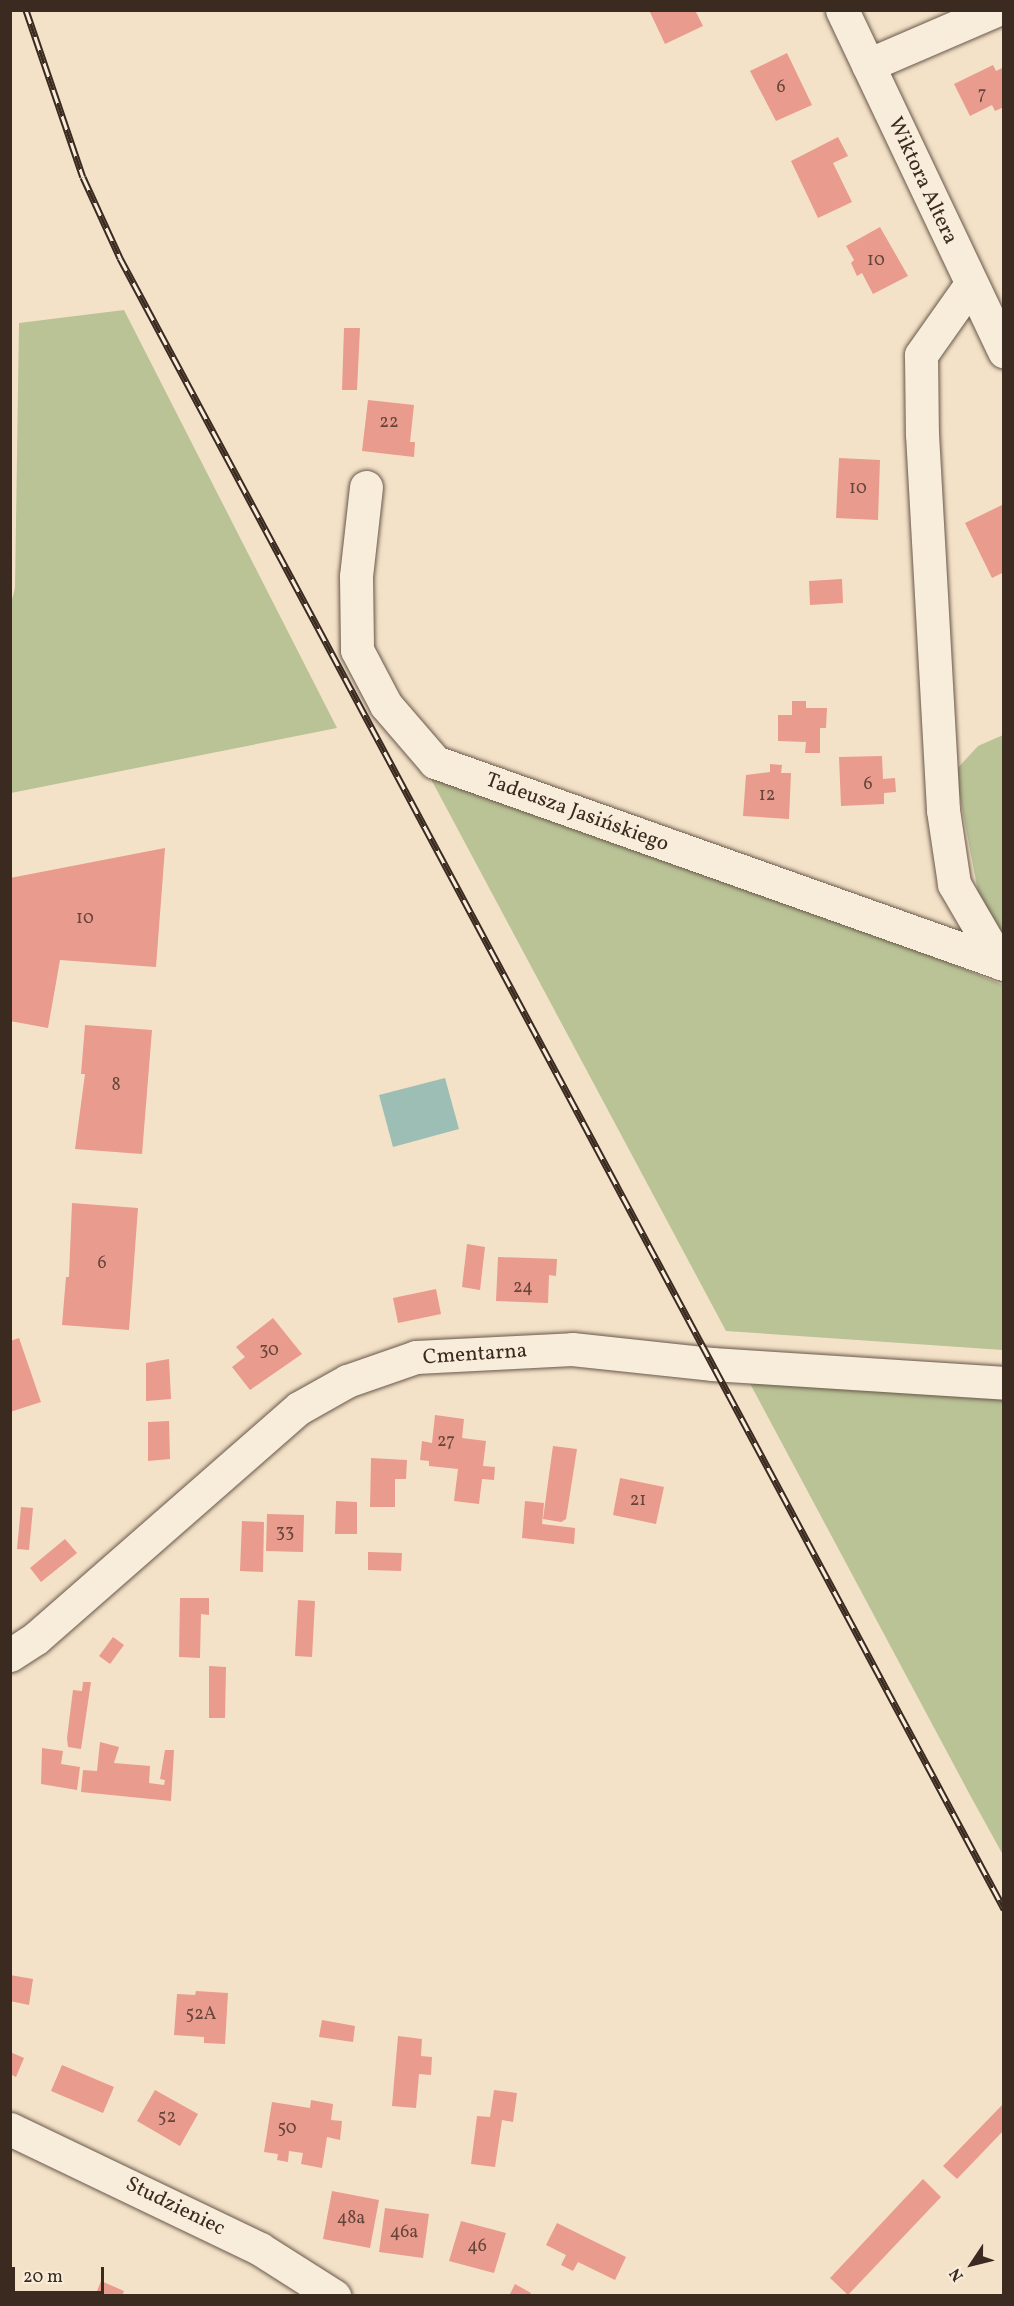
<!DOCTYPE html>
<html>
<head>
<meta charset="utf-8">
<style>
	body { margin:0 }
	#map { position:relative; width:1014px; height:2306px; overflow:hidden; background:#f4e2c8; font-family:Vollkorn,serif }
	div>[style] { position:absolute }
	.green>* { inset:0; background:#bac396 }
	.water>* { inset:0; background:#9cbeb4 }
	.building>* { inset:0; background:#e99b8d }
	.roads { filter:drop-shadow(0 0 2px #68584a) drop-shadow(0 0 2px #68584a) }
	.street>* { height:33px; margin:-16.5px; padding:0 16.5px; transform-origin:16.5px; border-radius:16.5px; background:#f8ecdb }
	.secondary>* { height:33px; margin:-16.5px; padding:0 16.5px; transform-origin:16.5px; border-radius:16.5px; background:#f8ecdb }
	.rail>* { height:7px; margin-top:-3.5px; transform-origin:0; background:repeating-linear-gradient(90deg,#f8ecdb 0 14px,#3a2a20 0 28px); box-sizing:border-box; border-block:2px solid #3a2a20 }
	span { translate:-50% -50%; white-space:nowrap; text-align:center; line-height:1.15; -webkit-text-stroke:6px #f8ecdb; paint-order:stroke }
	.number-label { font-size:18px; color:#66463b }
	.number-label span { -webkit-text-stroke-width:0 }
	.street-label { font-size:21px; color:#3a2a20 }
	.frame { position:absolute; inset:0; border:12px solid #3a2a20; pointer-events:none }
	.north { position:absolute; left:942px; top:2234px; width:60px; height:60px; -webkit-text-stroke:4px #f8ecdb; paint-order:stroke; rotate:235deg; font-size:16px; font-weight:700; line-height:24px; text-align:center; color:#3a2a20 }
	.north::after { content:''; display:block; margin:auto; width:21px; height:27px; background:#3a2a20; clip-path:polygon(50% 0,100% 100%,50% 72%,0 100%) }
	.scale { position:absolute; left:12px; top:2267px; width:92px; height:27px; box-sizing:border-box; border:3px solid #3a2a20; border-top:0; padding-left:8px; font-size:18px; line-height:21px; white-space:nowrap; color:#3a2a20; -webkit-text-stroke:4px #f8ecdb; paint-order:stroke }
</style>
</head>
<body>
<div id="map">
	<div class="green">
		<div style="clip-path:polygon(124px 310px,337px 728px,11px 793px,10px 607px,15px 588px,19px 323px)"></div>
		<div style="clip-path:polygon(1003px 735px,1003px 936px,980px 902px,955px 771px,978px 746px)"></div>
		<div style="clip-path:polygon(425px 768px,894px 940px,1003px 985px,1003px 1350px,726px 1331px)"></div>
		<div style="clip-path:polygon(746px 1376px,1003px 1397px,1003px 1855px,970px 1795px)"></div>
	</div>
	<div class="water">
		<div style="clip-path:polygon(445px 1078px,459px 1129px,393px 1147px,379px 1095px)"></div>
	</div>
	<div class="building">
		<div style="clip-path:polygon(649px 10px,695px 10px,703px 26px,665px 44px)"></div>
		<div style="clip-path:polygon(787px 53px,812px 105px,776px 121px,750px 71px)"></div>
		<div style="clip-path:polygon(993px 65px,996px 71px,1004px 67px,1004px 107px,995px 111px,992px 105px,970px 116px,954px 84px)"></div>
		<div style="clip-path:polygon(838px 137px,848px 156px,833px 163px,852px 202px,818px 218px,791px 161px)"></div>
		<div style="clip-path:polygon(880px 227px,908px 276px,873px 294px,862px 273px,857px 276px,851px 263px,854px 260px,846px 246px)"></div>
		<div style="clip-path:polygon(344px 328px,360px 328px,357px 390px,342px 390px)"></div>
		<div style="clip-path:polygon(368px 400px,414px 405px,410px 442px,415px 442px,414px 457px,362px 451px)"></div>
		<div style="clip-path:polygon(839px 458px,880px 460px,878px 520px,836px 518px)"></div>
		<div style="clip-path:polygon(1004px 504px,1004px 572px,992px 578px,965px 523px)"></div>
		<div style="clip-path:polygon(842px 579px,843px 603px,810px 605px,809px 581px)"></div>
		<div style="clip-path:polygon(792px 701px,806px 701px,806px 708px,827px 708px,826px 728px,820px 728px,820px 753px,805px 753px,806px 742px,778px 741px,778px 715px,792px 715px)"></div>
		<div style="clip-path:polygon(882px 756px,883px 779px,895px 778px,896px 792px,884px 793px,884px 804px,841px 806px,839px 757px)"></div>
		<div style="clip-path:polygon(770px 764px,782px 765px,781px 773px,791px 773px,789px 819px,743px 816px,746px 775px,770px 772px)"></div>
		<div style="clip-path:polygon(165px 848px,156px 967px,60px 960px,48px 1028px,10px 1021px,10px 878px)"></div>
		<div style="clip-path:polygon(85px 1025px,152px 1030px,142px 1154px,75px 1149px,85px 1074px,81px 1074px)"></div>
		<div style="clip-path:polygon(72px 1203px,138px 1208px,129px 1330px,62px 1325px,66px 1277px,69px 1277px)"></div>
		<div style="clip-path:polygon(467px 1244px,485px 1247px,480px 1290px,462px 1287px)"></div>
		<div style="clip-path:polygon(498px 1257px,557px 1259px,556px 1276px,549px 1275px,548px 1303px,496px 1301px)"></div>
		<div style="clip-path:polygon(436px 1289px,441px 1314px,398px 1323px,393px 1298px)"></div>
		<div style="clip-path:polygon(273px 1318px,302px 1354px,250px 1390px,232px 1367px,245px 1357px,236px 1347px)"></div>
		<div style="clip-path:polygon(19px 1338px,41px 1402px,10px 1412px,10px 1341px)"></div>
		<div style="clip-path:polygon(169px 1359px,171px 1399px,146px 1401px,146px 1363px)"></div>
		<div style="clip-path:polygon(435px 1415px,464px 1419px,462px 1438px,486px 1441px,483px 1466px,495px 1467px,494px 1480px,482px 1479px,479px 1504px,454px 1501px,458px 1469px,429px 1466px,429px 1461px,420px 1460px,422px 1441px,432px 1443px)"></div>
		<div style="clip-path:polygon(169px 1421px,170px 1459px,148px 1461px,148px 1422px)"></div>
		<div style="clip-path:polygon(553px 1446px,577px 1449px,566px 1519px,561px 1522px,543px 1519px)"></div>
		<div style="clip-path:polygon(371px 1458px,407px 1460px,406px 1479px,395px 1479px,395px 1507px,370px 1507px)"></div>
		<div style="clip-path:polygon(620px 1478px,664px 1487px,656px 1524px,613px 1515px)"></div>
		<div style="clip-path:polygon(336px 1501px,357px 1502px,357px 1534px,335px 1534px)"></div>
		<div style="clip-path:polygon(525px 1501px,544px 1503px,542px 1524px,575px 1528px,574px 1544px,522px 1538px)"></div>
		<div style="clip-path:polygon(21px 1507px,33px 1508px,29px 1550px,17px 1549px)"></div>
		<div style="clip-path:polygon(267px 1514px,304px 1515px,303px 1552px,266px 1551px)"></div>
		<div style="clip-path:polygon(242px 1521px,264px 1522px,263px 1572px,240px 1571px)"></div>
		<div style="clip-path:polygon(65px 1539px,77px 1553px,41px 1582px,30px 1568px)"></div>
		<div style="clip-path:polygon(368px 1552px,402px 1553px,401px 1571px,368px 1570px)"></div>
		<div style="clip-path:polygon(180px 1598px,209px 1598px,209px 1615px,201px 1614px,200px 1658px,179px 1657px)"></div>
		<div style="clip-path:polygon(298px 1600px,315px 1601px,312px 1657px,295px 1656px)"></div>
		<div style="clip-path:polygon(113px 1637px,124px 1645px,110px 1664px,99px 1656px)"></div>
		<div style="clip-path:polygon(209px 1666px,226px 1667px,225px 1718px,209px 1718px)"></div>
		<div style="clip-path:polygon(83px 1682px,91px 1682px,81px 1749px,68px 1747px,67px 1738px,73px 1690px,82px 1691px)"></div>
		<div style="clip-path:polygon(100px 1742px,119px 1747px,114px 1763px,150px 1766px,149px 1783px,164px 1785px,165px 1780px,160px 1779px,165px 1750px,174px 1750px,171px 1801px,81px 1792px,83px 1770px,97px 1771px)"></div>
		<div style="clip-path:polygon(42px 1748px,63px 1751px,61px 1764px,80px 1767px,77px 1790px,41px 1784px)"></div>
		<div style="clip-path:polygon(10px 1975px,33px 1979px,29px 2005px,10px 2001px)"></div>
		<div style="clip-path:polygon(196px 1991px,228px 1993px,225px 2044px,204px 2043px,204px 2037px,174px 2035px,177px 1994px,195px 1995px)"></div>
		<div style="clip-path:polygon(322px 2020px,355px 2026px,353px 2042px,319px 2037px)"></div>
		<div style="clip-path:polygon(398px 2036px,422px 2039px,421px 2056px,432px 2057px,431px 2075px,419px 2074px,416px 2108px,392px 2106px)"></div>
		<div style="clip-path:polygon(10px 2052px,24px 2058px,16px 2077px,10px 2074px)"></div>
		<div style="clip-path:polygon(62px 2065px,114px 2087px,103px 2113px,51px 2091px)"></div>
		<div style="clip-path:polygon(155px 2090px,198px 2114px,180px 2146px,137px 2121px)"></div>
		<div style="clip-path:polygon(494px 2090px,517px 2093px,513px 2122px,502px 2120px,495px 2167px,471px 2164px,477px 2116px,490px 2117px)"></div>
		<div style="clip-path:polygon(311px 2100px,333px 2104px,331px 2120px,342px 2121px,340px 2140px,327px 2137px,322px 2168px,301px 2164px,303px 2153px,289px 2151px,288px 2162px,277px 2160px,278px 2154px,264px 2152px,272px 2102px,310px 2108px)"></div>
		<div style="clip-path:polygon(1004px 2103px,1004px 2130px,957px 2179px,943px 2166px)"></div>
		<div style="clip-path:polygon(923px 2179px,941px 2197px,848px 2295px,830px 2278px)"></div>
		<div style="clip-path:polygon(332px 2191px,379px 2200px,370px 2248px,323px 2239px)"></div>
		<div style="clip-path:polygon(385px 2208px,429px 2214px,423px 2258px,379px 2252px)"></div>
		<div style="clip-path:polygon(461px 2221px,506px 2233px,494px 2273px,449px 2261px)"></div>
		<div style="clip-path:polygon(557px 2223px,626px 2257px,615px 2280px,578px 2262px,573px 2271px,561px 2265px,566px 2255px,546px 2245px)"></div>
		<div style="clip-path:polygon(101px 2281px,124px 2291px,122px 2296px,95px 2296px)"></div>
		<div style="clip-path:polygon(515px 2284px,531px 2293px,530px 2296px,509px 2296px)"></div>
	</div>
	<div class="roads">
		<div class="street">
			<div style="left:842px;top:10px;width:378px;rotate:64.6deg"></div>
			<div style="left:868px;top:65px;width:139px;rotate:-23.3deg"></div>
			<div style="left:971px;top:284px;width:87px;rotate:125.2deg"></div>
			<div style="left:921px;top:355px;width:79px;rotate:89.3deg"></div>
			<div style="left:922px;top:434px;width:377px;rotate:86.8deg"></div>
			<div style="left:943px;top:810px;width:75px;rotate:81.5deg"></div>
			<div style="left:954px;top:884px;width:91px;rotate:59.8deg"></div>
			<div style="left:366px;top:487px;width:90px;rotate:96.4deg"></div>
			<div style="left:356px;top:576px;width:74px;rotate:89.2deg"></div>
			<div style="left:357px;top:650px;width:62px;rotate:62.2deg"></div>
			<div style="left:386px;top:705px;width:75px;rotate:49.3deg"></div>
			<div style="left:435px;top:762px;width:604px;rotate:19.55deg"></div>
			<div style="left:10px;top:1655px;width:31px;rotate:-33deg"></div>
			<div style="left:36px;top:1638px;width:349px;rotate:-41.2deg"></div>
			<div style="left:299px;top:1408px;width:55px;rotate:-29.4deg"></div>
			<div style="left:347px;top:1381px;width:73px;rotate:-19.2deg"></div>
			<div style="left:416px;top:1357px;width:156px;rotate:-2.9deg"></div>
			<div style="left:572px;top:1349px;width:142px;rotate:6.1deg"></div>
			<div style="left:713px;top:1364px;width:292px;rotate:3.7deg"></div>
		</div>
		<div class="secondary">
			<div style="left:10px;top:2129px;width:277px;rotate:25.6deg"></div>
			<div style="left:260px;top:2249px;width:88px;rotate:32.4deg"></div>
		</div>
	</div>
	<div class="rail">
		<div style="left:26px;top:10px;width:176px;rotate:71.2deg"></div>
		<div style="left:83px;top:177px;width:89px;rotate:65.4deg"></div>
		<div style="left:120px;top:258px;width:1873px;rotate:61.83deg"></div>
	</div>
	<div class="number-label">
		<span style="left:781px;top:88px">6</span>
		<span style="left:982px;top:95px">7</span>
		<span style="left:876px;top:261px">10</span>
		<span style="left:389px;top:423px">22</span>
		<span style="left:858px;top:489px">10</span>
		<span style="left:868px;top:785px">6</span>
		<span style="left:767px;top:796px">12</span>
		<span style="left:85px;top:919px">10</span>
		<span style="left:116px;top:1086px">8</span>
		<span style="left:102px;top:1264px">6</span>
		<span style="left:523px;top:1288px">24</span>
		<span style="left:269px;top:1351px">30</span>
		<span style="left:446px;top:1442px">27</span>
		<span style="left:638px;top:1501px">21</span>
		<span style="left:285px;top:1533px">33</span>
		<span style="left:201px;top:2015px">52A</span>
		<span style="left:167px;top:2118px">52</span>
		<span style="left:287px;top:2129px">50</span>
		<span style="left:351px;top:2219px">48a</span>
		<span style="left:404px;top:2233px">46a</span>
		<span style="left:477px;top:2247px">46</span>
	</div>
	<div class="street-label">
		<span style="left:922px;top:181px;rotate:65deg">Wiktora Altera</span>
		<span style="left:577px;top:813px;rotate:20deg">Tadeusza Jasińskiego</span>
		<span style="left:475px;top:1355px;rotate:-4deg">Cmentarna</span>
		<span style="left:175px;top:2207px;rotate:26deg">Studzieniec</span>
	</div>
	<div class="frame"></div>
	<div class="north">N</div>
	<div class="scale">20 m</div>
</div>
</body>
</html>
